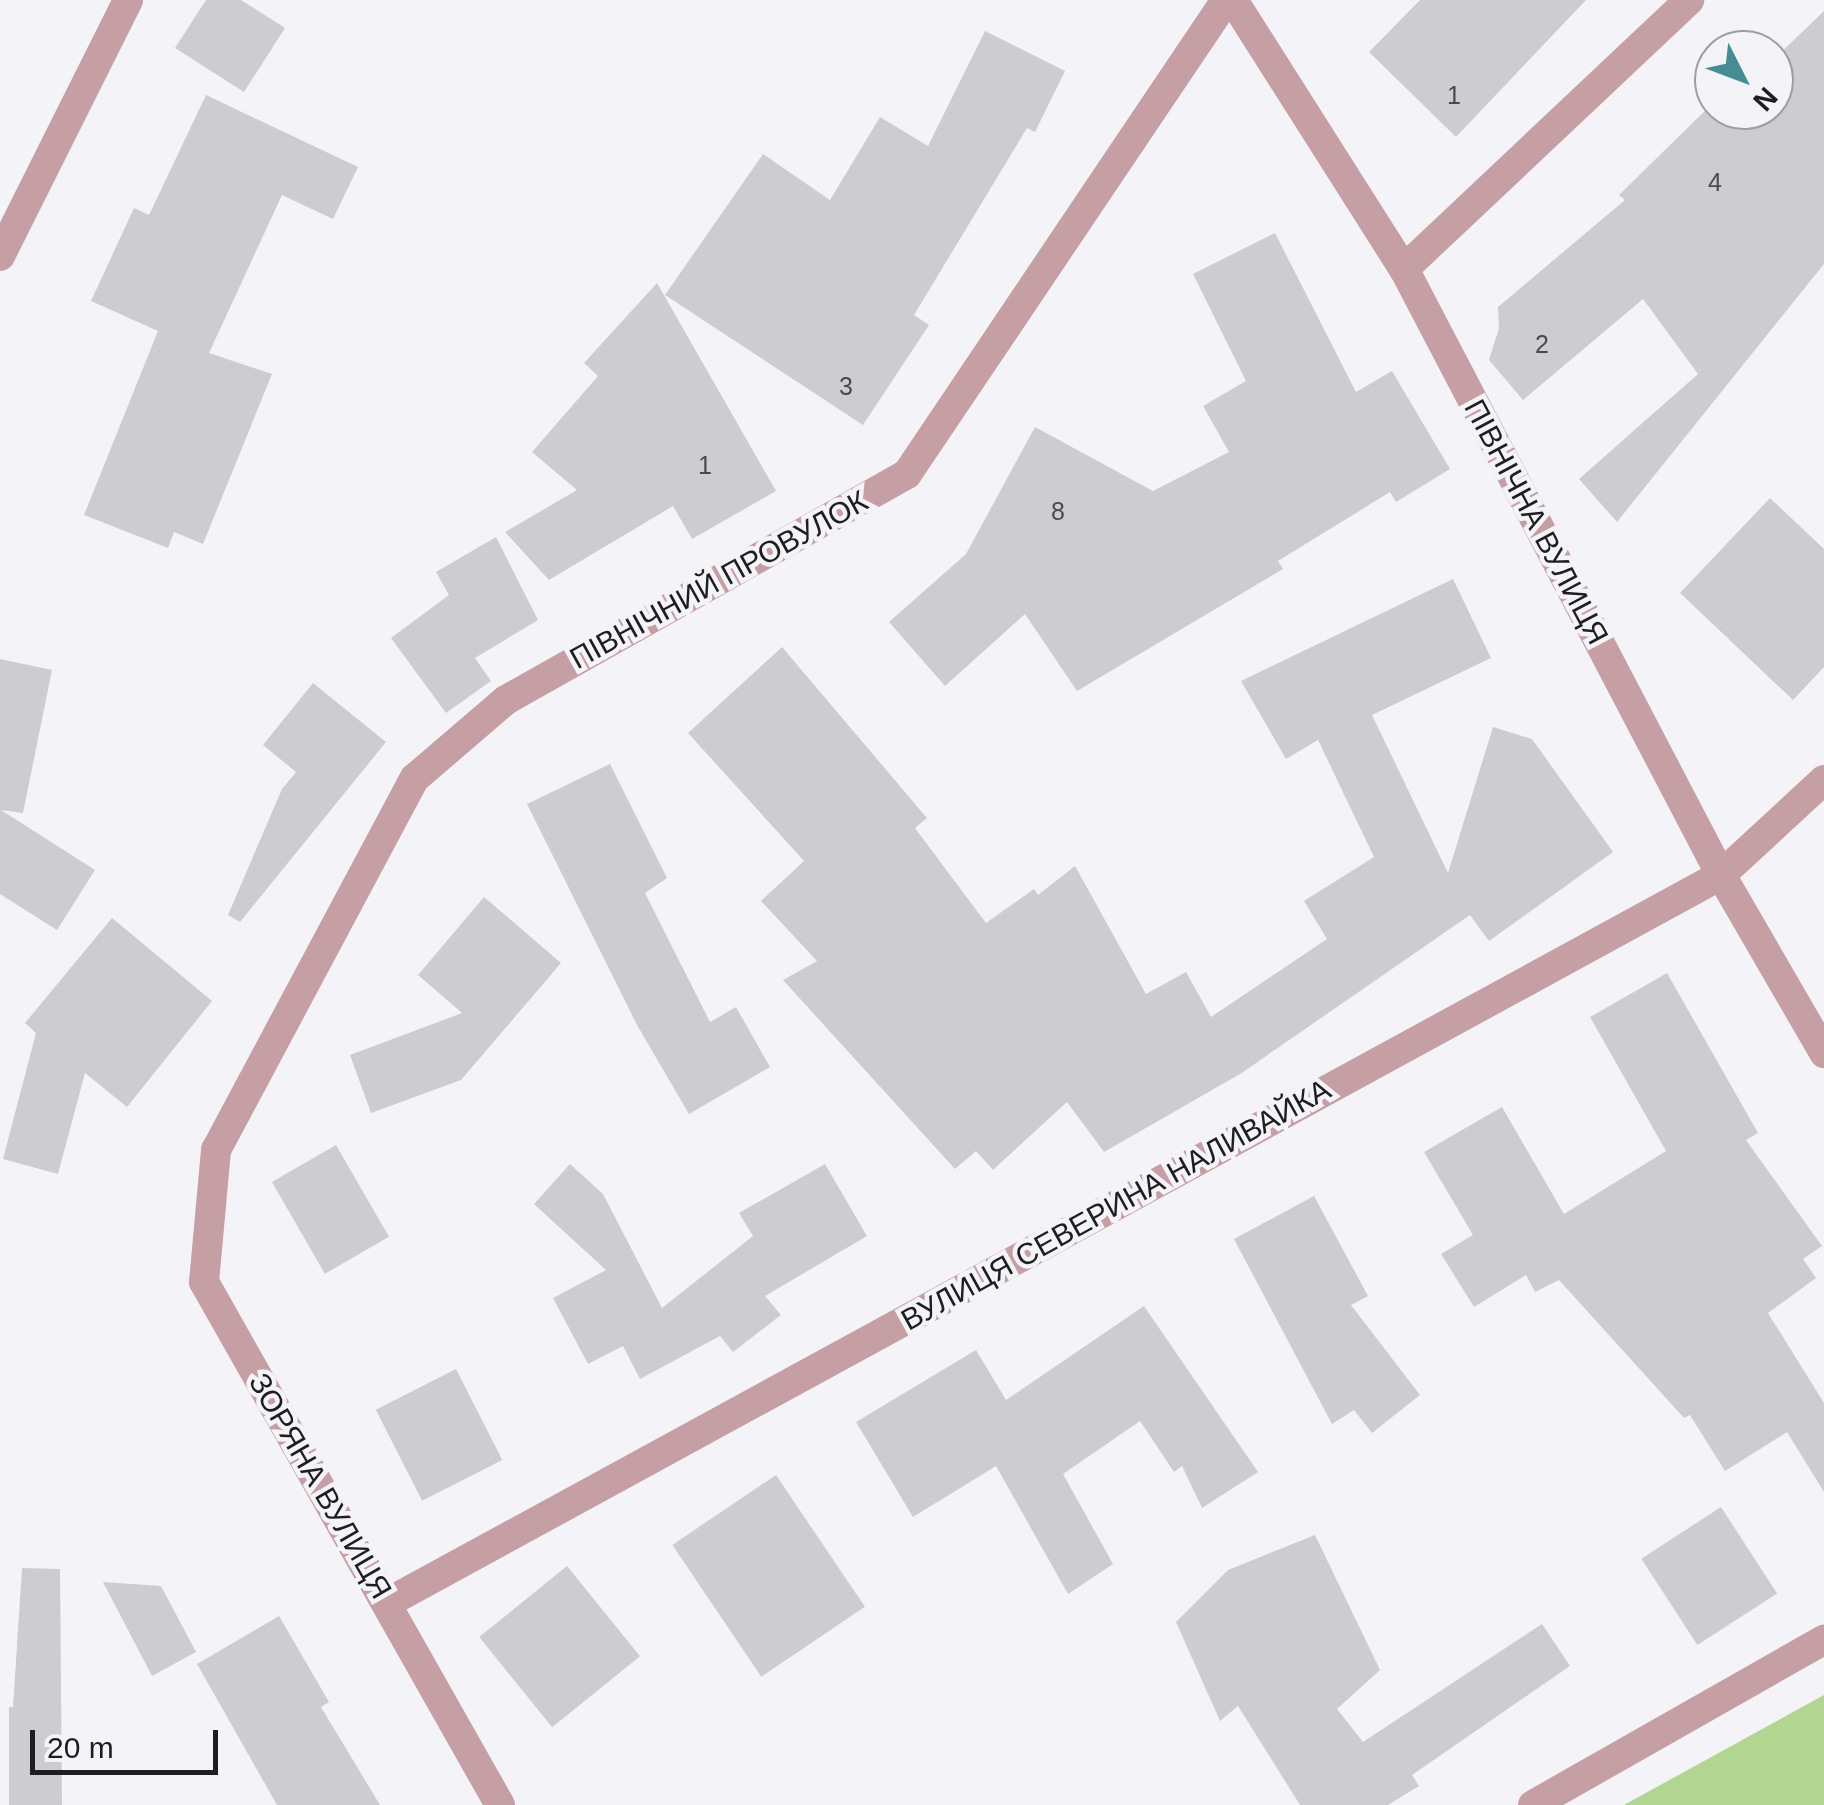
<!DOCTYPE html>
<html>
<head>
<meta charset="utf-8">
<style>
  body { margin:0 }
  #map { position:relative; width:1824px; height:1805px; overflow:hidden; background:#f4f4f8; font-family:Arial,sans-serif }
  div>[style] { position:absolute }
  .green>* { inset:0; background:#b2d591 }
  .building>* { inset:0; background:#cdcdd1; transform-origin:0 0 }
  .minor>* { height:30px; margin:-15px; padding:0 15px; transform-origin:15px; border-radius:15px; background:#c69fa4 }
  span { translate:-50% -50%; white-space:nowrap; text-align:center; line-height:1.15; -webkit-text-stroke:9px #f4f4f8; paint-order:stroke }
  .number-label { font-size:25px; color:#4a4a4c }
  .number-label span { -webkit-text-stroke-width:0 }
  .street-label { font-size:30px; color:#1e1e20 }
  .north { position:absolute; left:1694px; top:30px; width:100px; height:100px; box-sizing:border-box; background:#f4f4f8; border:2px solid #9e9ea2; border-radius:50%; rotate:132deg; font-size:28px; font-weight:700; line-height:40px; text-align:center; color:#1e1e20 }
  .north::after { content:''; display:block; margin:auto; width:35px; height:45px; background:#458c95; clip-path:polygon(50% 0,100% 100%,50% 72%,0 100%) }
  .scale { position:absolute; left:30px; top:1730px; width:188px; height:45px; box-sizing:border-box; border:5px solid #1e1e20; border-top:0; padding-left:12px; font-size:30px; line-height:35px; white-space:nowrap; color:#1e1e20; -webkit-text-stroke:8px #f4f4f8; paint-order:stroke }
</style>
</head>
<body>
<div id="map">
  <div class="green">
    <i style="clip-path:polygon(1824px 1695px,1824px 1805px,1624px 1805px)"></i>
  </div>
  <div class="building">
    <i style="clip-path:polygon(206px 0,241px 0,285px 28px,244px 92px,175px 48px)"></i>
    <i style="clip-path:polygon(1420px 0,1586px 0,1456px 137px,1369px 52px)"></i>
    <i style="clip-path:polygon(1824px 11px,1824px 264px,1617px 522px,1579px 479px,1698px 374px,1643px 299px,1523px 400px,1489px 360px,1499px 328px,1498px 307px,1625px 200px,1619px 195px,1714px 102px,1714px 117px,1722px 110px,1774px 110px,1774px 59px)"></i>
    <i style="clip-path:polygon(985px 31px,1065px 71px,1035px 132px,1027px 128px,914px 315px,929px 325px,863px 425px,665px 295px,763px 154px,830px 200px,880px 117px,928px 146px)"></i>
    <i style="clip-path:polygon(206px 95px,358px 167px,333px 219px,282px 195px,209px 353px,272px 374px,203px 544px,174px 532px,168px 548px,84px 515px,158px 331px,91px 301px,134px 208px,149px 215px)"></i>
    <i style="clip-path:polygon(1275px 233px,1356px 392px,1392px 371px,1450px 469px,1396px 502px,1390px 492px,1278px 561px,1283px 569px,1077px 691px,1025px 614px,945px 686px,889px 622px,966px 554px,1035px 427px,1153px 491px,1229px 452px,1203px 406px,1246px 381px,1193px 274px)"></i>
    <i style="clip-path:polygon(657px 283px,776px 491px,692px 539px,673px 506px,549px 580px,505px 532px,577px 490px,532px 452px,598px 376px,584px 363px)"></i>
    <i style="clip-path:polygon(1770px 498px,1824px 549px,1824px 667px,1793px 700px,1680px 593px)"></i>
    <i style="clip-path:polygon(496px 537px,538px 620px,475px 658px,491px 681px,446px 713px,391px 638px,449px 595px,436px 572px)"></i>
    <i style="clip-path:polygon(1453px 579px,1491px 658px,1372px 715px,1448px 873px,1493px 727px,1532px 739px,1613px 852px,1489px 941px,1470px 915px,1240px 1074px,1104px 1152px,1067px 1102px,993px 1170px,976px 1151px,955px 1169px,783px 980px,817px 961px,761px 901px,804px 861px,688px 733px,782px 647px,927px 818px,915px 828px,986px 923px,1034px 889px,1038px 895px,1075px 866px,1146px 994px,1186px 972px,1211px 1017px,1327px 939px,1304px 901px,1374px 857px,1318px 740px,1286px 759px,1241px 681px)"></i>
    <i style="clip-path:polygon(0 659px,52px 670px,23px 813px,1px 810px,95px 870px,57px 930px,0 894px)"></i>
    <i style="clip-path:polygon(313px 683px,386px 742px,240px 922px,228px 915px,282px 789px,296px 772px,263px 745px)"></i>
    <i style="clip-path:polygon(610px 764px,667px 878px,645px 893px,710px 1022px,736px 1007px,770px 1067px,689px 1114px,637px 1025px,527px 804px)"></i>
    <i style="clip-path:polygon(484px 897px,561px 963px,461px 1080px,371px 1113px,350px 1055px,462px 1013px,418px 975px)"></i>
    <i style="clip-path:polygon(112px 918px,212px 1001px,127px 1107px,85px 1073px,58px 1174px,3px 1159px,36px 1033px,25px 1023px)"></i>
    <i style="clip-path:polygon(1667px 973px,1758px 1133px,1746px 1140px,1822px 1246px,1803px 1259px,1816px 1278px,1768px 1313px,1824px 1403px,1824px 1492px,1787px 1432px,1725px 1471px,1690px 1415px,1684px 1418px,1559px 1280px,1535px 1292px,1526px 1275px,1474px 1307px,1441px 1254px,1473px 1235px,1424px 1152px,1502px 1107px,1564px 1214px,1666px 1151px,1590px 1017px)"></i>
    <i style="left:336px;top:1145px;width:106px;height:74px;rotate:60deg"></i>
    <i style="clip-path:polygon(570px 1164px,603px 1194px,662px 1308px,753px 1236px,739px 1213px,825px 1164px,867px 1236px,765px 1296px,781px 1315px,733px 1352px,720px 1336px,640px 1379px,623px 1346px,588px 1364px,553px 1298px,606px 1270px,534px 1204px)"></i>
    <i style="clip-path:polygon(1314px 1196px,1368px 1296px,1351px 1305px,1420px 1395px,1372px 1433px,1354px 1410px,1332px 1424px,1234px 1239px)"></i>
    <i style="clip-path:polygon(1144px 1306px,1258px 1472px,1202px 1508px,1182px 1466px,1174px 1472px,1140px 1421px,1063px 1474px,1113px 1564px,1068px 1594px,996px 1466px,913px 1517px,856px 1422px,976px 1350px,1006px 1400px)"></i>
    <i style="left:456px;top:1369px;width:102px;height:90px;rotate:63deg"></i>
    <i style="left:776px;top:1475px;width:159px;height:125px;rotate:56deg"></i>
    <i style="left:1721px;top:1507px;width:103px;height:95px;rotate:57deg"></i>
    <i style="clip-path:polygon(1315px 1535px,1380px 1670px,1337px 1709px,1363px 1742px,1542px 1624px,1570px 1666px,1412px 1775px,1419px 1786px,1388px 1805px,1300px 1805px,1238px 1706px,1220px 1721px,1176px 1622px,1228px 1570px)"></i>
    <i style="left:567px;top:1566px;width:116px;height:113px;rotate:51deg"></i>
    <i style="clip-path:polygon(22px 1568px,60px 1569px,62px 1805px,9px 1805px,9px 1707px,13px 1707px)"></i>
    <i style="clip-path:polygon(103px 1582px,161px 1586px,196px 1652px,152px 1676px)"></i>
    <i style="clip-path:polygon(279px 1616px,329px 1702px,321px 1707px,380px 1805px,277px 1805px,197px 1664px)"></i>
  </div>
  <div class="minor">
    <i style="left:1233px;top:0;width:319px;rotate:57.6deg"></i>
    <i style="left:1404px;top:269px;width:684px;rotate:62.39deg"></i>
    <i style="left:1721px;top:875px;width:206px;rotate:59.9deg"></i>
    <i style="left:0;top:256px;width:286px;rotate:-63.4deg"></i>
    <i style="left:1404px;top:269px;width:392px;rotate:-43.3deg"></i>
    <i style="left:387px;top:1603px;width:1520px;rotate:-28.62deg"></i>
    <i style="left:1721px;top:875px;width:140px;rotate:-42.7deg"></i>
    <i style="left:500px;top:1805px;width:601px;rotate:-119.51deg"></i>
    <i style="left:204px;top:1282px;width:133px;rotate:-84.8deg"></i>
    <i style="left:216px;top:1150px;width:422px;rotate:-61.9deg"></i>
    <i style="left:415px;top:778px;width:120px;rotate:-40.6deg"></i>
    <i style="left:506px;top:700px;width:460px;rotate:-29.4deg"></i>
    <i style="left:907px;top:474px;width:571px;rotate:-56.06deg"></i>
    <i style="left:1533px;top:1805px;width:335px;rotate:-29.6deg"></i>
  </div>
  <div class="number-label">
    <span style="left:1454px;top:95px">1</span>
    <span style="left:1715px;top:182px">4</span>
    <span style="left:1542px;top:344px">2</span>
    <span style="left:846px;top:386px">3</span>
    <span style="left:705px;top:465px">1</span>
    <span style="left:1058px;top:511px">8</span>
  </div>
  <div class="street-label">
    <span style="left:1536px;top:522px;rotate:62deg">ПІВНІЧНА ВУЛИЦЯ</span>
    <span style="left:719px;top:580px;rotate:-29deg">ПІВНІЧНИЙ ПРОВУЛОК</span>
    <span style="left:1116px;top:1205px;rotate:-29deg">ВУЛИЦЯ СЕВЕРИНА НАЛИВАЙКА</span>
    <span style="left:320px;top:1486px;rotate:60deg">ЗОРЯНА ВУЛИЦЯ</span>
  </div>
  <div class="north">N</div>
  <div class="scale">20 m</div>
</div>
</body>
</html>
